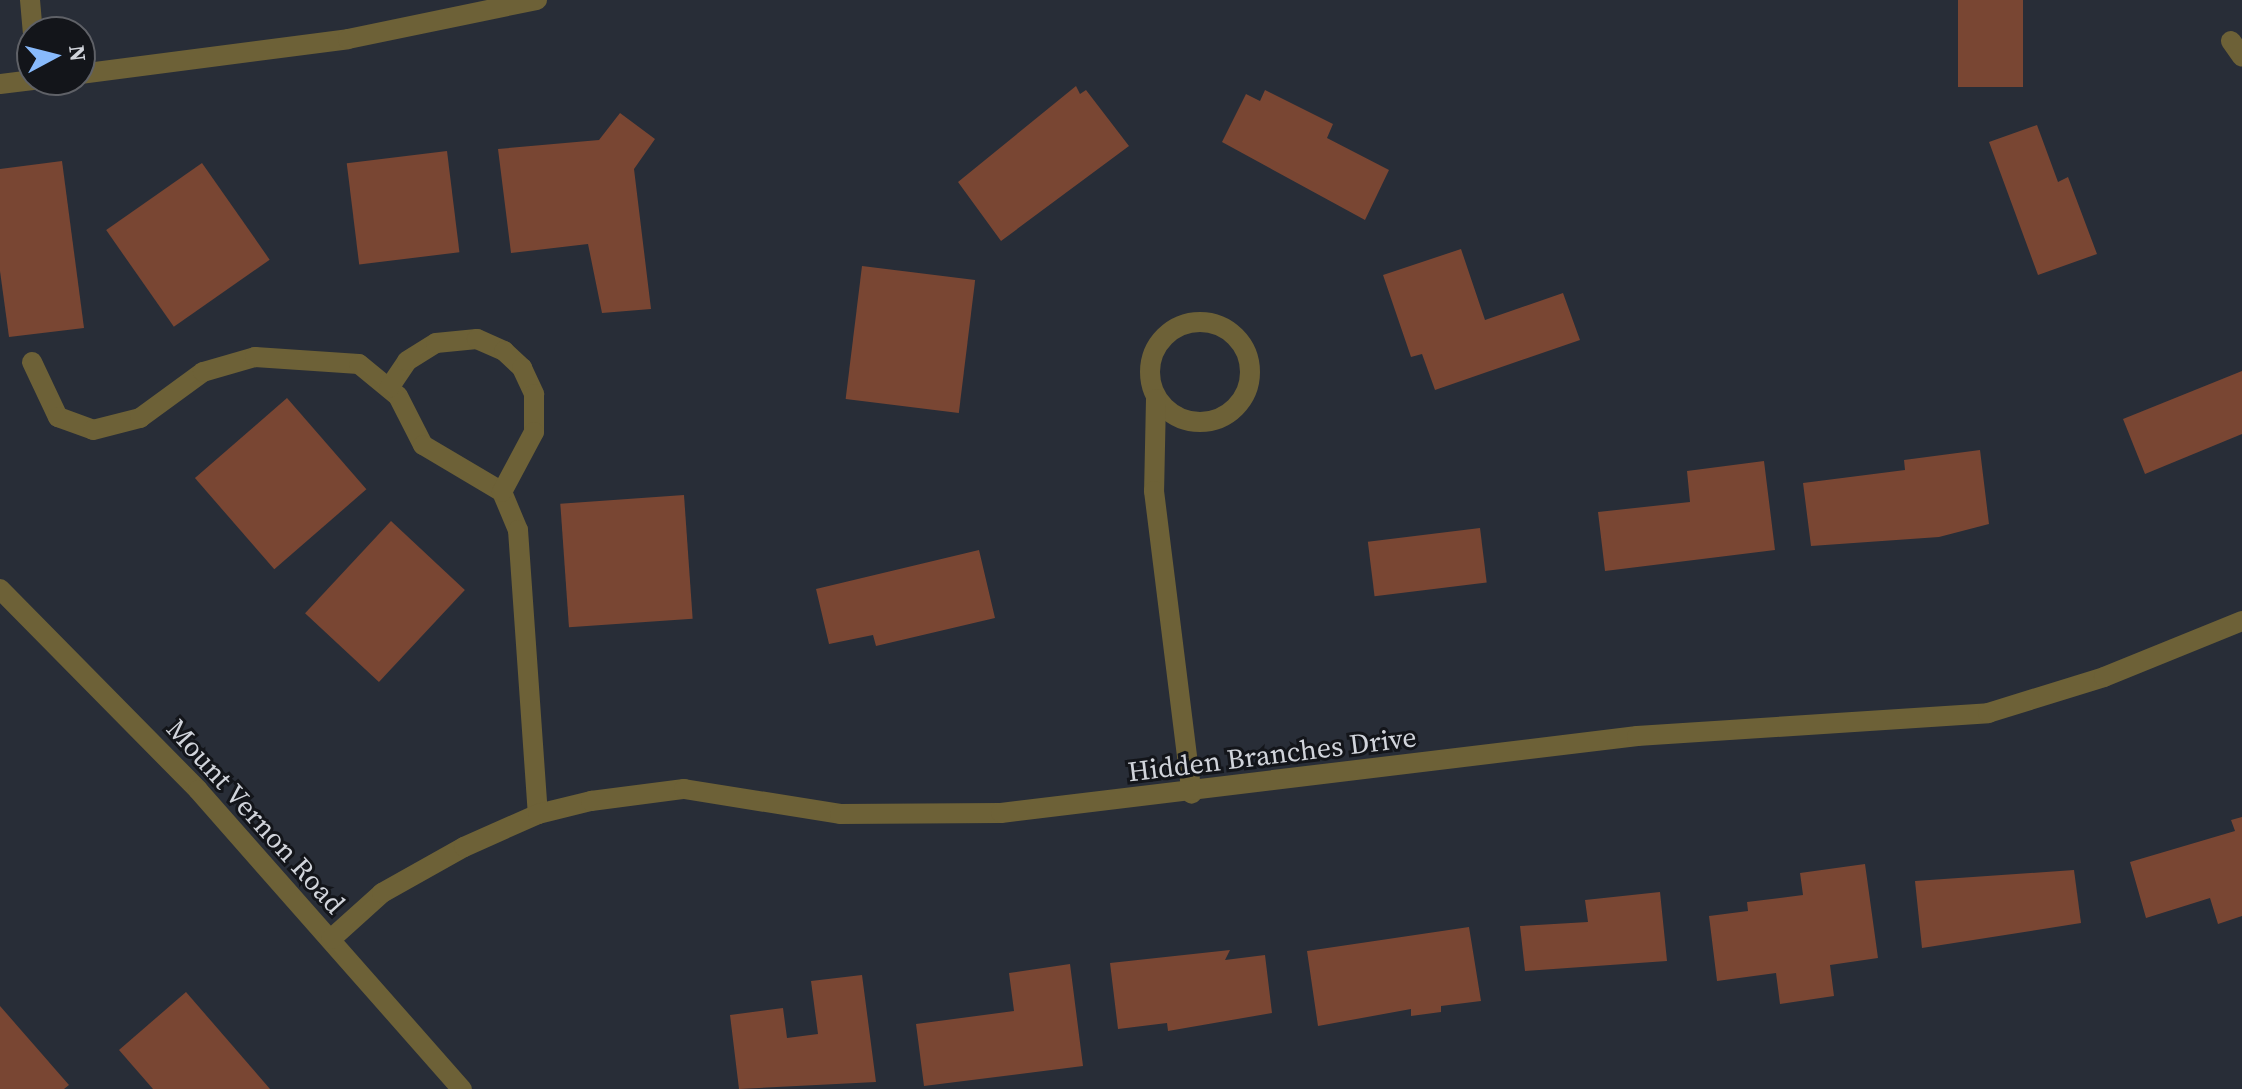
<!DOCTYPE html>
<html>
<head>
<meta charset="utf-8">
<style>
  body { margin:0 }
  #map { position:relative; width:2242px; height:1089px; overflow:hidden; background:#282d37; font-family:"Source Serif 4",serif }
  div>[style] { position:absolute }
  .building>* { inset:0; background:#794633; transform-origin:0 0 }
  .minor>* { height:20px; margin:-10px; padding:0 10px; transform-origin:10px; border-radius:10px; background:#6d6137 }
  .minor>.ring { margin:-10px; padding:0; box-sizing:content-box; background:none; border:20px solid #6d6137; border-radius:50% }
  span { translate:-50% -50%; white-space:nowrap; text-align:center; line-height:1.15; -webkit-text-stroke:6px #13151a; paint-order:stroke }
  .street-label { font-size:28px; color:#d1d4db }
  .north { position:absolute; left:16px; top:16px; width:80px; height:80px; box-sizing:border-box; background:#13151a; border:2px solid #5f6167; border-radius:50%; rotate:83deg; font-size:22px; font-weight:700; line-height:32px; text-align:center; color:#d1d4db }
  .north::after { content:''; display:block; margin:auto; width:28px; height:36px; background:#88bafc; clip-path:polygon(50% 0,100% 100%,50% 72%,0 100%) }
</style>
</head>
<body>
<div id="map">
  <div class="building">
    <i style="left:1958px;top:0;width:65px;height:87px"></i>
    <i style="clip-path:polygon(1076px 86px,1080px 94px,1086px 90px,1129px 146px,1001px 241px,958px 182px)"></i>
    <i style="clip-path:polygon(1265px 90px,1333px 124px,1327px 138px,1389px 170px,1365px 220px,1222px 142px,1246px 94px,1260px 101px)"></i>
    <i style="clip-path:polygon(620px 113px,655px 139px,634px 169px,651px 309px,602px 313px,588px 244px,511px 253px,498px 149px,599px 140px)"></i>
    <i style="clip-path:polygon(2037px 125px,2058px 182px,2068px 177px,2097px 254px,2038px 275px,1989px 142px)"></i>
    <i style="left:447px;top:151px;width:102px;height:101px;rotate:83deg"></i>
    <i style="clip-path:polygon(62px 161px,84px 328px,9px 337px,0 271px,0 169px)"></i>
    <i style="left:202px;top:163px;width:118px;height:117px;rotate:55deg"></i>
    <i style="clip-path:polygon(1461px 249px,1485px 320px,1563px 293px,1580px 340px,1435px 390px,1422px 354px,1411px 357px,1383px 275px)"></i>
    <i style="left:862px;top:266px;width:114px;height:134px;rotate:7deg"></i>
    <i style="clip-path:polygon(2242px 371px,2242px 434px,2145px 474px,2123px 419px)"></i>
    <i style="left:287px;top:398px;width:121px;height:122px;rotate:49deg"></i>
    <i style="clip-path:polygon(1980px 450px,1989px 524px,1939px 537px,1811px 546px,1803px 483px,1905px 470px,1904px 460px)"></i>
    <i style="clip-path:polygon(1764px 461px,1775px 550px,1605px 571px,1598px 512px,1690px 502px,1687px 471px)"></i>
    <i style="left:684px;top:495px;width:124px;height:124px;rotate:86deg"></i>
    <i style="left:391px;top:521px;width:101px;height:126px;rotate:43deg"></i>
    <i style="left:1480px;top:528px;width:55px;height:113px;rotate:83deg"></i>
    <i style="clip-path:polygon(979px 550px,995px 618px,876px 646px,873px 635px,829px 644px,816px 589px)"></i>
    <i style="clip-path:polygon(2242px 817px,2242px 916px,2218px 924px,2210px 898px,2146px 918px,2130px 862px,2235px 831px,2231px 820px)"></i>
    <i style="clip-path:polygon(1865px 864px,1878px 958px,1830px 965px,1834px 996px,1780px 1004px,1776px 973px,1717px 981px,1709px 916px,1748px 911px,1747px 902px,1803px 895px,1800px 873px)"></i>
    <i style="clip-path:polygon(2074px 870px,2081px 923px,1922px 948px,1915px 881px)"></i>
    <i style="clip-path:polygon(1660px 892px,1667px 961px,1525px 971px,1520px 926px,1588px 922px,1585px 900px)"></i>
    <i style="clip-path:polygon(1469px 927px,1481px 1001px,1441px 1006px,1441px 1012px,1411px 1016px,1411px 1009px,1318px 1026px,1307px 951px)"></i>
    <i style="clip-path:polygon(1230px 950px,1225px 960px,1265px 955px,1272px 1013px,1168px 1031px,1167px 1023px,1118px 1029px,1110px 963px)"></i>
    <i style="clip-path:polygon(1070px 964px,1083px 1066px,924px 1086px,916px 1024px,1014px 1011px,1009px 973px)"></i>
    <i style="clip-path:polygon(862px 975px,876px 1082px,739px 1089px,730px 1015px,783px 1008px,787px 1038px,818px 1034px,811px 981px)"></i>
    <i style="clip-path:polygon(186px 992px,270px 1089px,153px 1089px,119px 1050px)"></i>
    <i style="clip-path:polygon(0 1006px,69px 1085px,64px 1089px,0 1089px)"></i>
  </div>
  <div class="minor">
    <i style="left:30px;top:0;width:32px;rotate:85deg"></i>
    <i style="left:2231px;top:41px;width:19px;rotate:55deg"></i>
    <i style="left:80px;top:74px;width:270px;rotate:-7.4deg"></i>
    <i style="left:348px;top:39px;width:193px;rotate:-11.7deg"></i>
    <i style="left:0;top:84px;width:35px;rotate:-7deg"></i>
    <i class="ring" style="left:1150px;top:322px;width:80px;height:80px"></i>
    <i style="left:32px;top:362px;width:61px;rotate:64.7deg"></i>
    <i style="left:58px;top:417px;width:37px;rotate:20deg"></i>
    <i style="left:93px;top:430px;width:49px;rotate:-14.3deg"></i>
    <i style="left:140px;top:418px;width:78px;rotate:-36.1deg"></i>
    <i style="left:203px;top:372px;width:54px;rotate:-16.1deg"></i>
    <i style="left:255px;top:357px;width:104px;rotate:3.9deg"></i>
    <i style="left:359px;top:364px;width:50px;rotate:39.4deg"></i>
    <i style="left:398px;top:396px;width:55px;rotate:63deg"></i>
    <i style="left:423px;top:445px;width:92px;rotate:30.7deg"></i>
    <i style="left:502px;top:492px;width:41px;rotate:67.2deg"></i>
    <i style="left:518px;top:530px;width:285px;rotate:86deg"></i>
    <i style="left:389px;top:388px;width:32px;rotate:-56deg"></i>
    <i style="left:407px;top:361px;width:34px;rotate:-32deg"></i>
    <i style="left:436px;top:343px;width:41px;rotate:-5.6deg"></i>
    <i style="left:477px;top:339px;width:30px;rotate:24deg"></i>
    <i style="left:504px;top:351px;width:25px;rotate:43deg"></i>
    <i style="left:522px;top:368px;width:29px;rotate:65deg"></i>
    <i style="left:534px;top:394px;width:38px;rotate:90deg"></i>
    <i style="left:534px;top:432px;width:68px;rotate:118.1deg"></i>
    <i style="left:1156px;top:399px;width:92px;rotate:91.2deg"></i>
    <i style="left:1154px;top:491px;width:305px;rotate:82.9deg"></i>
    <i style="left:0;top:589px;width:282px;rotate:45.4deg"></i>
    <i style="left:198px;top:790px;width:399px;rotate:48.6deg"></i>
    <i style="left:331px;top:939px;width:69px;rotate:-42deg"></i>
    <i style="left:382px;top:893px;width:94px;rotate:-29.3deg"></i>
    <i style="left:464px;top:847px;width:81px;rotate:-24deg"></i>
    <i style="left:538px;top:814px;width:55px;rotate:-13.8deg"></i>
    <i style="left:591px;top:801px;width:94px;rotate:-7.4deg"></i>
    <i style="left:684px;top:789px;width:158px;rotate:9.1deg"></i>
    <i style="left:840px;top:814px;width:161px;rotate:-0.4deg"></i>
    <i style="left:1001px;top:813px;width:641px;rotate:-6.9deg"></i>
    <i style="left:1637px;top:736px;width:352px;rotate:-3.7deg"></i>
    <i style="left:1988px;top:713px;width:121px;rotate:-17.2deg"></i>
    <i style="left:2104px;top:677px;width:149px;rotate:-22.1deg"></i>
  </div>
  <div class="street-label">
    <span style="left:1272px;top:754px;rotate:-7deg">Hidden Branches Drive</span>
    <span style="left:256px;top:816px;rotate:48deg">Mount Vernon Road</span>
  </div>
  <div class="north">N</div>
</div>
</body>
</html>
